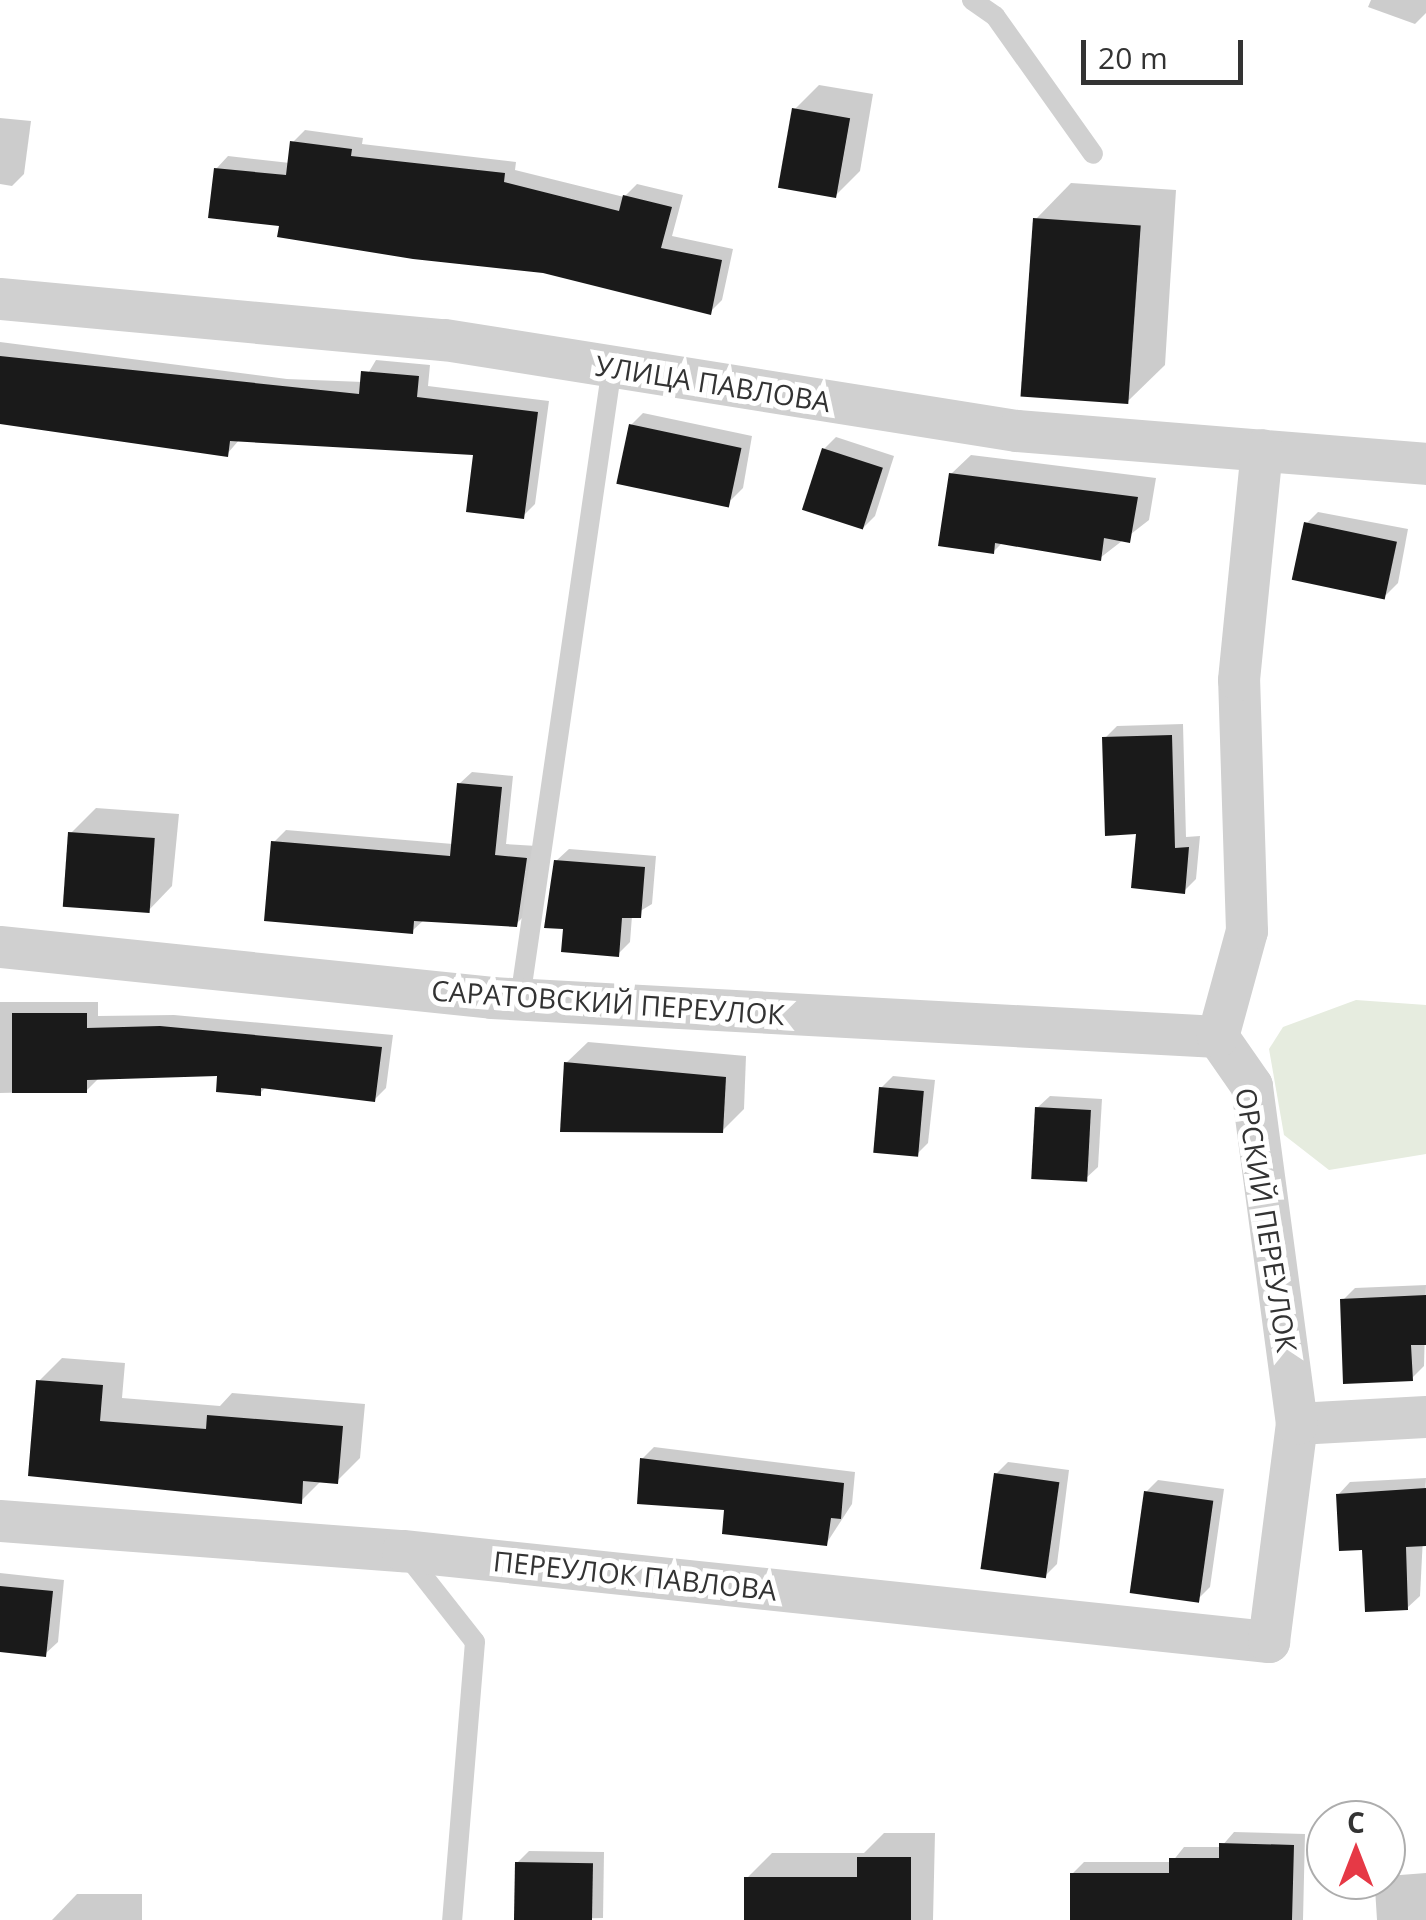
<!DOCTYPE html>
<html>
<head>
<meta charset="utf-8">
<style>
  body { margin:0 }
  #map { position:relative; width:1426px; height:1920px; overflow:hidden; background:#fff; font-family:"Open Sans",sans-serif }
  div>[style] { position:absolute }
  .green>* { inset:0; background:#e6ecdf }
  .shadow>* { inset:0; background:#0003 }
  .building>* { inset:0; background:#1a1a1a; transform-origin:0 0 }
  .service>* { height:20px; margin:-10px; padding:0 10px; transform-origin:10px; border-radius:10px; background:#d0d0d0 }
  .minor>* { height:42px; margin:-21px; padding:0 21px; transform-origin:21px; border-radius:21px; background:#d0d0d0 }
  span { translate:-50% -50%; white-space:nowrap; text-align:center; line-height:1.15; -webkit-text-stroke:10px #fff; paint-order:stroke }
  .street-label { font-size:28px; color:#333 }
  .north { position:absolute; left:1306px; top:1800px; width:100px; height:100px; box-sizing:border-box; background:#fff; border:2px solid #adadad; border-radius:50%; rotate:0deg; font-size:28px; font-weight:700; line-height:40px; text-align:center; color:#333 }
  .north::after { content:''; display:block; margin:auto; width:35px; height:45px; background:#e63946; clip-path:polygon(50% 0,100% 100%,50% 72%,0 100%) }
  .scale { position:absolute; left:1081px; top:40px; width:162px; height:45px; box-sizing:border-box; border:5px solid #333; border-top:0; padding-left:12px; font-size:30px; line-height:35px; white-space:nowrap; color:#333; -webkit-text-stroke:8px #fff; paint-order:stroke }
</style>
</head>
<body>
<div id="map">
  <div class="green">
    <i style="clip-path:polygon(1356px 1000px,1426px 1005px,1426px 1154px,1329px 1170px,1284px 1135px,1269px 1049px,1283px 1027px)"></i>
  </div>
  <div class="shadow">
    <i style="clip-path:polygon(1371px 0,1426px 0,1426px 13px,1415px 24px,1368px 7px)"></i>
    <i style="clip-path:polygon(819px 85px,873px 94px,860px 171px,835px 196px,794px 110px)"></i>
    <i style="clip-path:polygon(0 118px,31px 121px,24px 174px,12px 186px,0 184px)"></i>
    <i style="clip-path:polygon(305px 130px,363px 138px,362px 144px,516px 162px,515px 170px,624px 197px,637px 184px,683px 195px,672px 236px,733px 249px,722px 300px,710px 312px,543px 270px,281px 223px,216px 169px,228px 156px,290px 163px,293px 142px)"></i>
    <i style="clip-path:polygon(1071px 183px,1176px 190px,1165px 365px,1128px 401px,1035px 220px)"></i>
    <i style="clip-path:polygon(0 342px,287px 379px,363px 382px,376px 360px,430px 365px,428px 386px,549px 401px,535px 504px,523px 516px,476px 453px,240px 439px,227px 454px,0 423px)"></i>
    <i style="clip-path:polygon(643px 413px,752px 436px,743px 488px,731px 500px,631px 425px)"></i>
    <i style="clip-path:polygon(836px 437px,894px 456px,875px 516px,863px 528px,824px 449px)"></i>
    <i style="clip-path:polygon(971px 455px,1156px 478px,1149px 520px,1100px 558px,1003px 542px,993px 552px,951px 474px)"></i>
    <i style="clip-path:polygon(1318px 512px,1408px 529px,1398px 583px,1386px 595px,1306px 524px)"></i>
    <i style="clip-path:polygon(1183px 724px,1186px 837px,1200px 836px,1196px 879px,1184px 891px,1139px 832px,1105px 738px,1117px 726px)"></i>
    <i style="clip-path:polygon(472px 772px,513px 776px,506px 844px,537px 846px,528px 912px,516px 924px,425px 919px,412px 931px,274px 842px,286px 830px,453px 844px,459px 784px)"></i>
    <i style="clip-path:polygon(96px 808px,179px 814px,172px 886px,148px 911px,71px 833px)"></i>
    <i style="clip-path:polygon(569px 849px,656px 856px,652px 904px,632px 916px,630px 942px,618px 954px,565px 927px,556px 861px)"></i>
    <i style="clip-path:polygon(0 1002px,98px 1002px,98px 1016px,174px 1015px,393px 1035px,386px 1088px,374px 1100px,267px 1086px,260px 1093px,220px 1074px,98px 1079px,86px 1091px,0 1093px)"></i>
    <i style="clip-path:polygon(588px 1042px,746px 1056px,744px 1109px,722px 1131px,566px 1063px)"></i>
    <i style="clip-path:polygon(893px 1076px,935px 1080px,928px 1143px,916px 1155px,881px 1088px)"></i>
    <i style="clip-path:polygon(1050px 1096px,1102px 1099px,1098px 1167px,1085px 1179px,1037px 1108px)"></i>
    <i style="clip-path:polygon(1426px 1285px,1424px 1366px,1412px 1378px,1343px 1300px,1355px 1288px)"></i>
    <i style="clip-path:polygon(62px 1358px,125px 1363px,122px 1398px,220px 1406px,232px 1393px,365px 1404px,360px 1458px,337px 1481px,322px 1480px,301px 1501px,31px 1474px,39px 1381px)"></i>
    <i style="clip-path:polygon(654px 1447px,855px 1472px,852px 1504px,826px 1544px,727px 1508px,642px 1459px)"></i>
    <i style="clip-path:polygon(1008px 1462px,1069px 1470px,1057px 1564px,1045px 1576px,996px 1474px)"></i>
    <i style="clip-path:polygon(1426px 1478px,1420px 1596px,1407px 1608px,1338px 1495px,1350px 1482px)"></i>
    <i style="clip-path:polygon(1158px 1480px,1224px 1489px,1210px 1587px,1198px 1599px,1146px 1492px)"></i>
    <i style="clip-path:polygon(0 1573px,64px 1580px,58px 1642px,45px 1654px,0 1650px)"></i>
    <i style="clip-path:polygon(1234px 1832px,1305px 1834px,1303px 1920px,1072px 1920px,1072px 1874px,1084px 1862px,1172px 1862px,1184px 1847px,1221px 1847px)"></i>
    <i style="clip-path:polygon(884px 1833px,935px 1833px,933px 1920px,747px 1920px,747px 1878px,772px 1853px,864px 1853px)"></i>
    <i style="clip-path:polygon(529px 1851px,604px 1852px,603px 1918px,517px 1920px,517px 1863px)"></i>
    <i style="clip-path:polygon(1426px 1873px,1426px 1920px,1377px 1920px,1375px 1888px,1387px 1876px)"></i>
    <i style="clip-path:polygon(77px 1894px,142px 1894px,142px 1920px,52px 1920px)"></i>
  </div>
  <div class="building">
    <i style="left:792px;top:108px;width:59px;height:81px;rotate:10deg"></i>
    <i style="clip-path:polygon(290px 141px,352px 149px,351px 156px,505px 173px,504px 182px,619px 211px,623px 195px,672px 207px,661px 248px,722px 260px,711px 315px,543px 273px,413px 259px,277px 237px,279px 226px,208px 218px,214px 168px,286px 175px)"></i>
    <i style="left:1033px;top:218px;width:108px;height:179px;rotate:4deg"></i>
    <i style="clip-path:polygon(0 356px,359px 394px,361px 371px,419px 376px,417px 397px,538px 412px,524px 519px,466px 512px,473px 455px,230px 441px,228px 457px,0 424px)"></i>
    <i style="left:629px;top:424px;width:115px;height:61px;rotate:12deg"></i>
    <i style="left:822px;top:448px;width:64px;height:65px;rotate:18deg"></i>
    <i style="clip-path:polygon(949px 473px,1138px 497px,1130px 543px,1104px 538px,1101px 561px,995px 543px,994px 554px,938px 546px)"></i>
    <i style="left:1304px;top:522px;width:95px;height:59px;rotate:12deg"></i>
    <i style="clip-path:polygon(1172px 735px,1175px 848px,1189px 847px,1185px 894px,1131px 888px,1136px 834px,1105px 836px,1102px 737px)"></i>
    <i style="clip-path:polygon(457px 783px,502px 787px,495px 855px,527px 858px,517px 927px,414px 921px,413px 934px,264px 921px,271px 841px,450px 856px)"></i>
    <i style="left:68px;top:832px;width:87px;height:75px;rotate:4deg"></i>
    <i style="clip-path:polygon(554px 860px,645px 867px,641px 918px,622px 918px,619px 957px,561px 952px,563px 929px,544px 928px)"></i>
    <i style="clip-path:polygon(12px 1013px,87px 1013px,87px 1028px,160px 1026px,382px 1047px,375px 1102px,261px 1088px,261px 1096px,216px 1092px,217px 1076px,87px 1080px,87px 1093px,12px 1093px)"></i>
    <i style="clip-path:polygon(564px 1062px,726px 1077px,723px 1133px,560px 1132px)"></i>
    <i style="left:879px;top:1087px;width:45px;height:66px;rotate:5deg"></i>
    <i style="left:1035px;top:1107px;width:56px;height:72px;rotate:3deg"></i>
    <i style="clip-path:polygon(1426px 1295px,1426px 1345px,1411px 1345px,1413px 1381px,1343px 1384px,1340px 1299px)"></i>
    <i style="clip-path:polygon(36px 1380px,103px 1385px,100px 1421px,206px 1429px,207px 1415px,343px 1426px,338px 1484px,303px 1481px,302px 1504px,28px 1476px)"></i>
    <i style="clip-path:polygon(640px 1458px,844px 1483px,841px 1519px,831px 1518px,827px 1546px,722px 1534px,724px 1510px,637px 1504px)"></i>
    <i style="left:994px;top:1473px;width:66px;height:97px;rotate:8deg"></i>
    <i style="clip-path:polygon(1426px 1488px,1426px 1546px,1406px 1547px,1408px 1610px,1365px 1612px,1362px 1550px,1339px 1551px,1336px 1494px)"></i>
    <i style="left:1144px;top:1491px;width:70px;height:103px;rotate:8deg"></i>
    <i style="clip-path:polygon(0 1586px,53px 1591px,46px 1657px,0 1652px)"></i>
    <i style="clip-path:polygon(1219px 1843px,1294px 1845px,1292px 1920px,1070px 1920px,1070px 1873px,1169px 1873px,1169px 1858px,1219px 1858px)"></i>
    <i style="clip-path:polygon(857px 1857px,911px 1857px,911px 1920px,744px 1920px,744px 1877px,857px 1877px)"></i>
    <i style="left:515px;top:1862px;width:78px;height:58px;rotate:1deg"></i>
  </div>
  <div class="service">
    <i style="left:972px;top:0;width:28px;rotate:35deg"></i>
    <i style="left:995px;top:16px;width:169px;rotate:54.6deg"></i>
    <i style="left:520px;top:999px;width:639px;rotate:-81.72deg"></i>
    <i style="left:405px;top:1553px;width:113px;rotate:51.8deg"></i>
    <i style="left:475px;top:1642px;width:279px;rotate:94.7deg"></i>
  </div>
  <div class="minor">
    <i style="left:0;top:299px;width:447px;rotate:5.3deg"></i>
    <i style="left:445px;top:340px;width:579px;rotate:9.04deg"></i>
    <i style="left:1017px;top:431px;width:410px;rotate:4.6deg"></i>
    <i style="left:0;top:947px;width:495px;rotate:5.9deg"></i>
    <i style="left:492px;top:998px;width:727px;rotate:3.07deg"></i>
    <i style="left:1297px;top:1424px;width:129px;rotate:-3.1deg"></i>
    <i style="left:0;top:1521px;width:404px;rotate:4.3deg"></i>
    <i style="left:403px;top:1551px;width:871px;rotate:6deg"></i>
    <i style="left:1269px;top:1642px;width:220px;rotate:-82.7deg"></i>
    <i style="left:1297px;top:1424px;width:341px;rotate:-97.6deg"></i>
    <i style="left:1252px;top:1086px;width:60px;rotate:-124.8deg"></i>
    <i style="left:1218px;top:1037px;width:110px;rotate:-74.7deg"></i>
    <i style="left:1247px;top:931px;width:251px;rotate:-91.8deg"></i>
    <i style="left:1239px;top:680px;width:231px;rotate:-84.3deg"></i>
  </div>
  <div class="street-label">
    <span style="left:713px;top:383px;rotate:9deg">УЛИЦА ПАВЛОВА</span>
    <span style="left:608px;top:1002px;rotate:4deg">САРАТОВСКИЙ ПЕРЕУЛОК</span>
    <span style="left:1267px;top:1220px;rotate:81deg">ОРСКИЙ ПЕРЕУЛОК</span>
    <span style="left:635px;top:1575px;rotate:6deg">ПЕРЕУЛОК ПАВЛОВА</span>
  </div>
  <div class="north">С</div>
  <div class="scale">20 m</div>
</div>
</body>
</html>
